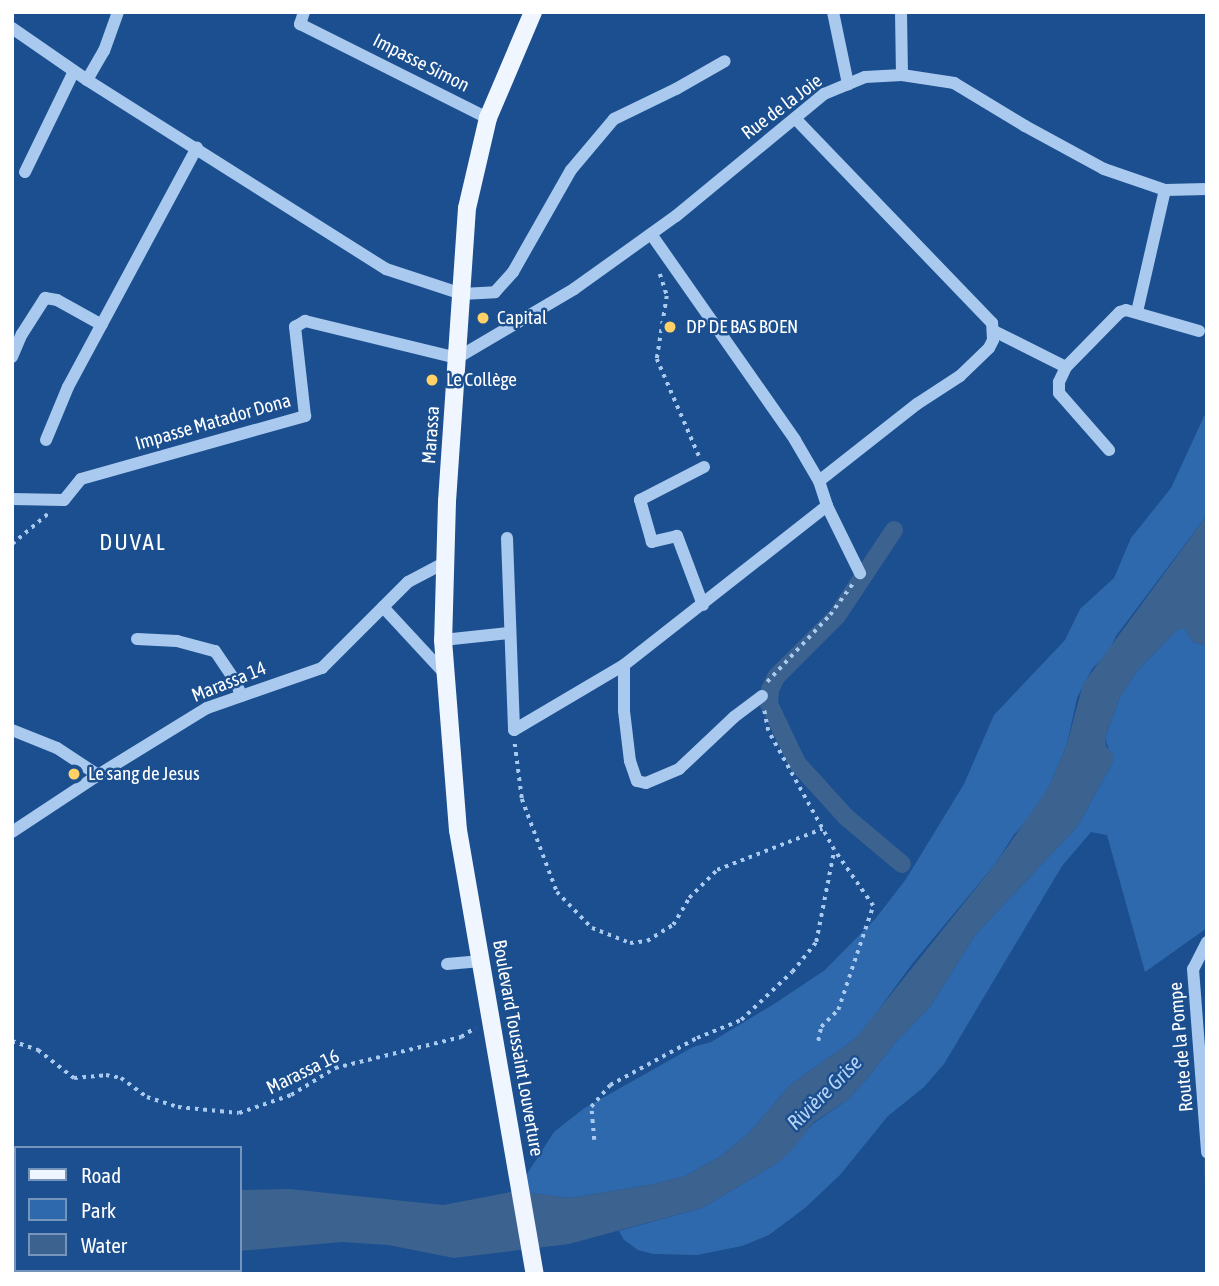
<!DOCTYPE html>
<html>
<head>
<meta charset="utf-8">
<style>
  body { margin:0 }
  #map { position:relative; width:1219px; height:1286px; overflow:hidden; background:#1b4f8f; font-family:"Asap Condensed",sans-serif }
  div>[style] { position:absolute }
  .green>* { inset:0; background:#2e69ad }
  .water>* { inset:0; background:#3c6290 }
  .stream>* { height:5px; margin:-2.5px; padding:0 2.5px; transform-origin:2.5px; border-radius:2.5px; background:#3c6290 }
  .canal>* { height:18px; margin:-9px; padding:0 9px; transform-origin:9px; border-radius:9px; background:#3c6290 }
  .path>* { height:3.5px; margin-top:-1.75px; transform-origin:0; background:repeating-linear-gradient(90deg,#a9c9ee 0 3.5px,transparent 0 8.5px) }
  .minor>* { height:12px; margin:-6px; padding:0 6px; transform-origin:6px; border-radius:6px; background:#a9c9ee }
  .major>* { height:18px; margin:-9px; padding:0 9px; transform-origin:9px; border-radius:9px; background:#f0f6ff }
  .dots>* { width:19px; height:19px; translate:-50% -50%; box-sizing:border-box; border:4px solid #1b4f8f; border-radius:50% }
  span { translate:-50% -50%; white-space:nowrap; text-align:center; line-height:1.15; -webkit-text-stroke:5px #1b4f8f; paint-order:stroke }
  .street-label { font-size:19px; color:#fff }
  .poi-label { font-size:19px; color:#fff }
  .left { translate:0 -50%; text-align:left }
  .water-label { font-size:21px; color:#b5d3f5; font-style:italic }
  .quarter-label { font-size:23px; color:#fff; letter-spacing:2px }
  .frame { position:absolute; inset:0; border:14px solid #fff; pointer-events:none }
  .legend { position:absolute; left:14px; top:1146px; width:228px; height:126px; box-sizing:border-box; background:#1b4f8f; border:2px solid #7695bc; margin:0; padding:9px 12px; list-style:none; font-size:21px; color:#fff }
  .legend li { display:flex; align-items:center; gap:14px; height:35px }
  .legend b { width:35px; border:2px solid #7695bc }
</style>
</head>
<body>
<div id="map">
  <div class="green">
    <i style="clip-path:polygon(1207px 410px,1207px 515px,1116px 636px,1109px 652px,1092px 669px,1077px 698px,1067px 744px,1049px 787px,1033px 813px,1013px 836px,996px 863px,912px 964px,866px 1027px,856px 1038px,790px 1085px,750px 1132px,721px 1156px,685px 1176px,654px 1184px,570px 1198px,516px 1191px,554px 1132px,583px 1109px,693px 1047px,711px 1042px,774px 1004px,825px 970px,876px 918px,906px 879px,964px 784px,994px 715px,1065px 640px,1080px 609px,1114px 578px,1131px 538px,1171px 488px)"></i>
    <i style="clip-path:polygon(1178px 629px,1185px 629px,1193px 642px,1207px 646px,1207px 928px,1145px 972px,1107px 835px,1091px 832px,1062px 866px,944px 1064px,924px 1087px,888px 1116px,840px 1175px,805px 1208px,769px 1235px,742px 1246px,697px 1255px,653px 1254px,638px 1250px,624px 1240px,619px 1231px,702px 1208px,776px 1164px,814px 1123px,846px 1101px,866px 1080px,894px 1044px,930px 1007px,975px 935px,1077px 827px,1113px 762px,1105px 738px,1120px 697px,1137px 671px)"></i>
  </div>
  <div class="water">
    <i style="clip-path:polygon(1207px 515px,1207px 646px,1193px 642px,1185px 629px,1178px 629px,1137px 671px,1120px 697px,1105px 738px,1106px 746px,1114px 755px,1113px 762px,1077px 827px,975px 935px,930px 1007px,894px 1044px,866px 1080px,846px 1101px,814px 1122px,791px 1151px,776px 1164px,702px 1208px,569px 1244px,454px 1258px,388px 1245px,342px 1242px,240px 1251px,240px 1190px,289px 1189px,443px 1205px,516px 1191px,570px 1198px,654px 1184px,685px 1176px,721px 1156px,750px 1132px,790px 1085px,856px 1038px,996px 863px,1049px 787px,1067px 744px,1083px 684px)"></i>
    <i style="clip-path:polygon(12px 1200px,16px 1200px,16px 1270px,108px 1270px,102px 1274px,12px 1274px)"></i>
  </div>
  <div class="stream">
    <i style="left:1206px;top:1152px;width:42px;rotate:88.6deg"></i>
  </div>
  <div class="canal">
    <i style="left:894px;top:530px;width:103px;rotate:123.5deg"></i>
    <i style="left:837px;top:616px;width:86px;rotate:135deg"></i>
    <i style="left:776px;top:677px;width:14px;rotate:115deg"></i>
    <i style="left:770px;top:690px;width:14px;rotate:94deg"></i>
    <i style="left:769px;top:704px;width:65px;rotate:64.6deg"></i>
    <i style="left:797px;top:763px;width:73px;rotate:47.8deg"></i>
    <i style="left:846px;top:817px;width:73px;rotate:40deg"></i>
  </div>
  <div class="path">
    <i style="left:660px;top:274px;width:23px;rotate:72deg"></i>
    <i style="left:667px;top:296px;width:64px;rotate:99deg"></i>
    <i style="left:657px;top:359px;width:106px;rotate:66.6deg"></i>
    <i style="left:12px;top:544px;width:50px;rotate:-40.1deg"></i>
    <i style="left:767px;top:682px;width:92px;rotate:-46.8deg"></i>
    <i style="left:830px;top:615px;width:39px;rotate:-54deg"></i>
    <i style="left:515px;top:744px;width:55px;rotate:82.7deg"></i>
    <i style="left:522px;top:799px;width:99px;rotate:69.4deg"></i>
    <i style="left:557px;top:892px;width:50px;rotate:45.8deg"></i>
    <i style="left:592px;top:928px;width:41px;rotate:21.5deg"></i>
    <i style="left:630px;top:943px;width:17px;rotate:-7deg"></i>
    <i style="left:647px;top:941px;width:31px;rotate:-32deg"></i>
    <i style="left:673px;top:925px;width:31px;rotate:-59deg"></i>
    <i style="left:689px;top:898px;width:40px;rotate:-45deg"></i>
    <i style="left:717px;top:870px;width:113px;rotate:-21.3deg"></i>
    <i style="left:12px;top:1041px;width:28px;rotate:19deg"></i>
    <i style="left:38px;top:1050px;width:46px;rotate:37.9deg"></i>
    <i style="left:74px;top:1078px;width:32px;rotate:-5deg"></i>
    <i style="left:106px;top:1075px;width:15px;rotate:11deg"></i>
    <i style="left:121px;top:1078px;width:32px;rotate:36deg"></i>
    <i style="left:147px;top:1097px;width:33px;rotate:18deg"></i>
    <i style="left:178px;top:1107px;width:61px;rotate:5.6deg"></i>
    <i style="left:239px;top:1113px;width:55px;rotate:-19.1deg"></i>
    <i style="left:291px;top:1095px;width:52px;rotate:-31.5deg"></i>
    <i style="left:335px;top:1068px;width:130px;rotate:-13.8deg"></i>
    <i style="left:461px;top:1037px;width:17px;rotate:-33deg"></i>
    <i style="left:818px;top:1041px;width:14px;rotate:-78deg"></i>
    <i style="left:821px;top:1027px;width:24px;rotate:-45deg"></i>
    <i style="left:838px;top:1010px;width:110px;rotate:-71.4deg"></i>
    <i style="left:873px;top:906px;width:68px;rotate:-124.9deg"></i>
    <i style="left:594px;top:1140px;width:33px;rotate:-95deg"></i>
    <i style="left:591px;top:1107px;width:29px;rotate:-49deg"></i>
    <i style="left:610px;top:1085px;width:99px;rotate:-28.4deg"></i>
    <i style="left:697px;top:1038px;width:48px;rotate:-22.2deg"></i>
    <i style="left:741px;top:1020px;width:70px;rotate:-43.3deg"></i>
    <i style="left:792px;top:972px;width:38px;rotate:-51deg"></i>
    <i style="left:816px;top:942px;width:94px;rotate:-78.9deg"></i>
    <i style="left:834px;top:850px;width:136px;rotate:-119deg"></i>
    <i style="left:768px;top:731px;width:21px;rotate:-101deg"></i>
  </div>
  <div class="minor">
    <i style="left:304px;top:12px;width:13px;rotate:108deg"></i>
    <i style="left:300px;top:24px;width:210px;rotate:26.6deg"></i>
    <i style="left:833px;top:12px;width:74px;rotate:78.2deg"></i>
    <i style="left:901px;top:12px;width:63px;rotate:89.1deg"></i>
    <i style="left:12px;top:28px;width:91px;rotate:34.7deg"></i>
    <i style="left:87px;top:80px;width:354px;rotate:32.3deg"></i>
    <i style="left:386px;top:269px;width:80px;rotate:18.2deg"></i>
    <i style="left:462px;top:294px;width:33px;rotate:-3deg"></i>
    <i style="left:495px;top:292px;width:27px;rotate:-48deg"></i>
    <i style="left:513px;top:272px;width:117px;rotate:-60.4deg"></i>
    <i style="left:571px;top:170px;width:67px;rotate:-49.9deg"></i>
    <i style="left:614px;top:119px;width:69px;rotate:-25.8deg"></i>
    <i style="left:676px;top:89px;width:56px;rotate:-29.7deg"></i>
    <i style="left:87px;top:80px;width:34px;rotate:-60deg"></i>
    <i style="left:104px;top:51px;width:41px;rotate:-70.3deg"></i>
    <i style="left:25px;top:172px;width:112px;rotate:-64.1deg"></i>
    <i style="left:651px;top:234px;width:251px;rotate:55deg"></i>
    <i style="left:795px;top:440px;width:48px;rotate:59.7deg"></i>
    <i style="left:819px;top:481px;width:125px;rotate:-38.2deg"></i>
    <i style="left:917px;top:404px;width:51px;rotate:-33.1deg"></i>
    <i style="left:960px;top:376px;width:40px;rotate:-44deg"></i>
    <i style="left:989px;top:348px;width:9px;rotate:-63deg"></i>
    <i style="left:993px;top:340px;width:17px;rotate:-93deg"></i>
    <i style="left:992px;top:323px;width:284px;rotate:-133.9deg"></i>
    <i style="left:1137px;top:312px;width:125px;rotate:-77.1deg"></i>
    <i style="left:994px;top:331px;width:80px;rotate:26.6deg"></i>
    <i style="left:1066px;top:367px;width:17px;rotate:115deg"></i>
    <i style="left:1059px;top:382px;width:11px;rotate:90deg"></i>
    <i style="left:1059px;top:393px;width:76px;rotate:48.7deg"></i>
    <i style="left:12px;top:357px;width:25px;rotate:-67deg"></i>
    <i style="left:22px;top:334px;width:43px;rotate:-57.4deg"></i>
    <i style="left:45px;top:298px;width:12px;rotate:9deg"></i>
    <i style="left:57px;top:300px;width:51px;rotate:29.1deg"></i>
    <i style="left:1066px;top:367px;width:77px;rotate:-45.5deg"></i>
    <i style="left:1120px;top:312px;width:6px;rotate:-18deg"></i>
    <i style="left:1126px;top:310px;width:76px;rotate:16deg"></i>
    <i style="left:46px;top:440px;width:57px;rotate:-67.5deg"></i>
    <i style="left:68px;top:387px;width:272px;rotate:-61.7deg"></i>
    <i style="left:819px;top:481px;width:26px;rotate:72deg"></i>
    <i style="left:827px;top:506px;width:75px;rotate:63.8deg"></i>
    <i style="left:12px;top:499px;width:52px;rotate:1.1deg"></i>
    <i style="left:64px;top:500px;width:27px;rotate:-51deg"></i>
    <i style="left:81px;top:479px;width:233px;rotate:-15.7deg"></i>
    <i style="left:305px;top:416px;width:90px;rotate:-96.4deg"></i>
    <i style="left:295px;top:327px;width:12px;rotate:-31deg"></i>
    <i style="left:305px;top:321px;width:156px;rotate:13.7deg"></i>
    <i style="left:457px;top:358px;width:136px;rotate:-30.5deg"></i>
    <i style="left:574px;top:289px;width:125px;rotate:-35.6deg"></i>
    <i style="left:676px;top:216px;width:192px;rotate:-39.5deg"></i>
    <i style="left:824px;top:94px;width:44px;rotate:-22.5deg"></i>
    <i style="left:865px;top:77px;width:37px;rotate:-3deg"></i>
    <i style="left:902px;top:75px;width:53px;rotate:8.7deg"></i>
    <i style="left:954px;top:83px;width:83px;rotate:31.2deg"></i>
    <i style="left:1025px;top:126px;width:90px;rotate:28.6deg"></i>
    <i style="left:1104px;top:169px;width:65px;rotate:19deg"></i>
    <i style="left:1165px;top:190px;width:42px;rotate:-1.4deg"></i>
    <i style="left:507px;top:538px;width:192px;rotate:87.9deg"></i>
    <i style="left:514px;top:730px;width:128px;rotate:-30.6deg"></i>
    <i style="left:624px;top:665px;width:258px;rotate:-38.1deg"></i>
    <i style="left:703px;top:605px;width:74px;rotate:-110.6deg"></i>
    <i style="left:677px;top:536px;width:26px;rotate:167deg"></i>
    <i style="left:652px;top:542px;width:44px;rotate:-105.9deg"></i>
    <i style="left:640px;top:500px;width:72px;rotate:-27.3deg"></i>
    <i style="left:383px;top:607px;width:91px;rotate:47.2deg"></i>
    <i style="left:137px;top:639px;width:40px;rotate:2.9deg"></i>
    <i style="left:177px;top:641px;width:39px;rotate:15deg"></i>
    <i style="left:215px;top:651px;width:37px;rotate:56deg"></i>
    <i style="left:236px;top:682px;width:15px;rotate:70deg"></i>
    <i style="left:443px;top:640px;width:66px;rotate:-6.1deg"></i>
    <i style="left:624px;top:665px;width:46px;rotate:90deg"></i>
    <i style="left:624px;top:711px;width:50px;rotate:83.2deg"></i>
    <i style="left:630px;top:761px;width:21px;rotate:71deg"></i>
    <i style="left:637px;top:781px;width:9px;rotate:13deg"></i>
    <i style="left:646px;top:783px;width:36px;rotate:-23deg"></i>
    <i style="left:679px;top:769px;width:76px;rotate:-43.4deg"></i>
    <i style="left:734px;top:717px;width:35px;rotate:-37deg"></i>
    <i style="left:12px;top:730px;width:48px;rotate:21.8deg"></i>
    <i style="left:57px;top:748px;width:49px;rotate:33.4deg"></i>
    <i style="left:98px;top:775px;width:128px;rotate:-31.6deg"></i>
    <i style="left:207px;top:708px;width:122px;rotate:-19.2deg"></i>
    <i style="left:322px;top:668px;width:122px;rotate:-45deg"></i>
    <i style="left:408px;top:582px;width:41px;rotate:-27.8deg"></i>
    <i style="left:12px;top:832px;width:103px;rotate:-33.5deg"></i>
    <i style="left:1207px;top:942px;width:30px;rotate:117deg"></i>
    <i style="left:1193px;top:969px;width:184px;rotate:85.6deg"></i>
    <i style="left:447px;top:964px;width:34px;rotate:-5deg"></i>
  </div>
  <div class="major">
    <i style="left:533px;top:12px;width:115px;rotate:113deg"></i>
    <i style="left:488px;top:118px;width:92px;rotate:103.1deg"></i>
    <i style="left:467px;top:208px;width:294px;rotate:93.9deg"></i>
    <i style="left:447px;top:501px;width:139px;rotate:91.6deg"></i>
    <i style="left:443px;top:640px;width:191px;rotate:85.5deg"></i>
    <i style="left:458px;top:830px;width:451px;rotate:80.2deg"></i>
  </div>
  <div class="dots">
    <i style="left:483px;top:318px;background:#ffd166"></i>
    <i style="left:670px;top:327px;background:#ffd166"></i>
    <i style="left:432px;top:380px;background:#ffd166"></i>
    <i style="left:74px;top:774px;background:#ffd166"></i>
  </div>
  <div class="street-label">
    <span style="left:421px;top:63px;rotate:27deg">Impasse Simon</span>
    <span style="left:782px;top:107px;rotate:-37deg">Rue de la Joie</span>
    <span style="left:213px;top:422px;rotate:-16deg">Impasse Matador Dona</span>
    <span style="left:431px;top:435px;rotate:-86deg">Marassa</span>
    <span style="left:229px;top:682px;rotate:-22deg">Marassa 14</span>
    <span style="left:1181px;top:1047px;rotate:-95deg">Route de la Pompe</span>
    <span style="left:518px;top:1048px;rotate:80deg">Boulevard Toussaint Louverture</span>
    <span style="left:303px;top:1072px;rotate:-26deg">Marassa 16</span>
  </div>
  <div class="poi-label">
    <span class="left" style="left:497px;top:318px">Capital</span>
    <span class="left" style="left:686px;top:327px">DP DE BAS BOEN</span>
    <span class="left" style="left:446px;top:380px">Le Collège</span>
    <span class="left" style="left:88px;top:774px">Le sang de Jesus</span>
  </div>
  <div class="water-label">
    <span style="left:824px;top:1092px;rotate:-45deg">Rivière Grise</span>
  </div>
  <div class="quarter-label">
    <span style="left:133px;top:542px">DUVAL</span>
  </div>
  <div class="frame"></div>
  <ul class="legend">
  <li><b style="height:9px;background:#f0f6ff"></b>Road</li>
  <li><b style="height:19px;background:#2e69ad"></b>Park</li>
  <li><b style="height:19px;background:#3c6290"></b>Water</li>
  </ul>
</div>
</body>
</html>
